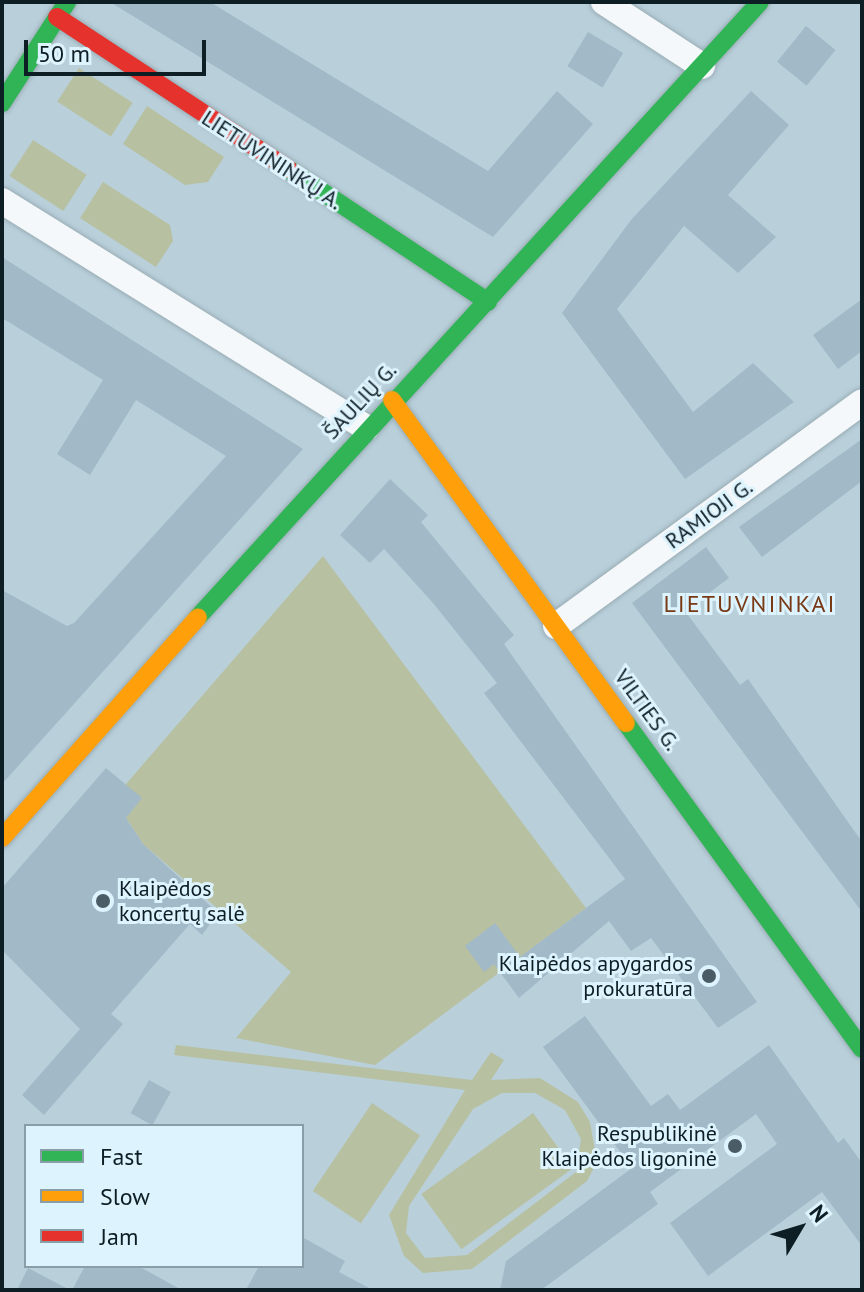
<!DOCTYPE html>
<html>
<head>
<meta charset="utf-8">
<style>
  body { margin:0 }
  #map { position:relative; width:864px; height:1292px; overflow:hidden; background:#b9d0db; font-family:"PT Sans",sans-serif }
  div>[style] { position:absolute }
  .green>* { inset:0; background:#b7c0a1; transform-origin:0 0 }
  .building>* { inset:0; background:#a2b9c8; transform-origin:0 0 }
  .roads { filter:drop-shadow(0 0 2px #99acb4) drop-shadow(0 0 2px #99acb4) }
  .street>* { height:26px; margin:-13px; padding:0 13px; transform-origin:13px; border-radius:13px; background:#f4f8fa }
  .fast>* { height:18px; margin:-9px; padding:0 9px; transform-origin:9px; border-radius:9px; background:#30b455 }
  .slow>* { height:18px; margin:-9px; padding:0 9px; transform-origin:9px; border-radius:9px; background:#ff9f0a }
  .jam>* { height:18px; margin:-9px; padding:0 9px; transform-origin:9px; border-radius:9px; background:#e5322d }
  .dots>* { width:22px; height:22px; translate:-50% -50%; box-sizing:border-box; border:4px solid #ddf3fd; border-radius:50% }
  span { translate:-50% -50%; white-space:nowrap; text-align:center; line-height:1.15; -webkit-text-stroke:6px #ddf3fd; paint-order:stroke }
  .street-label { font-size:22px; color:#0e1e25 }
  .poi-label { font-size:22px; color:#0e1e25 }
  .left { translate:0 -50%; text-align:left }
  .right { translate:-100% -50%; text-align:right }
  .neighbourhood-label { font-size:24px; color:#783914; letter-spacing:2px }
  .frame { position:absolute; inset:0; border:4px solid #0e1e25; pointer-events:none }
  .legend { position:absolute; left:24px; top:1124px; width:280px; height:144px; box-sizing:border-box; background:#ddf3fd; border:2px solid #8a9ea7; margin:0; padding:10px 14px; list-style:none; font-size:24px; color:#0e1e25 }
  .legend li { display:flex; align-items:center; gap:16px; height:40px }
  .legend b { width:40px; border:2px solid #8a9ea7 }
  .north { position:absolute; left:760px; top:1188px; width:80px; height:80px; -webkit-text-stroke:6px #ddf3fd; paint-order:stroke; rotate:52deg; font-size:22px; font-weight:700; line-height:32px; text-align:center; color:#0e1e25 }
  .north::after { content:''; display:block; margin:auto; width:28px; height:36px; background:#0e1e25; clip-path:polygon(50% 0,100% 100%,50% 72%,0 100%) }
  .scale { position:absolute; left:24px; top:40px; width:182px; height:36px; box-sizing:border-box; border:4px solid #0e1e25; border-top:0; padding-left:10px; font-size:24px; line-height:28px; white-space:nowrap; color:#0e1e25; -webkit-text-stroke:6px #ddf3fd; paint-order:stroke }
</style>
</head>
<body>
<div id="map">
  <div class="green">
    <i style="left:79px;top:68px;width:64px;height:40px;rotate:33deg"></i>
    <i style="clip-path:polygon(147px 106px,224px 157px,208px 182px,185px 185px,123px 144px)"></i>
    <i style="left:33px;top:140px;width:64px;height:43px;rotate:33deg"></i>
    <i style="clip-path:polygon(103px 182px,170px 225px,173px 241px,156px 267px,80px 218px)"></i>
    <i style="clip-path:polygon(323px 556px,586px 908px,375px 1065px,236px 1038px,291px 972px,143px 844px,126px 818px,126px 784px)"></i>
    <i style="clip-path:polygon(evenodd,176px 1045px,472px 1080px,491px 1052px,504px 1060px,491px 1080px,540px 1078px,578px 1102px,590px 1122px,597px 1162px,587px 1181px,472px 1269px,423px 1273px,404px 1256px,389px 1215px,465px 1090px,174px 1055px,176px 1045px,502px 1093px,535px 1093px,565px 1110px,581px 1139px,576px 1172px,467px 1255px,425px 1258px,406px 1233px,409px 1206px,473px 1109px,502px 1093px)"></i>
    <i style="left:372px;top:1103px;width:58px;height:106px;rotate:34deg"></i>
    <i style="left:533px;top:1113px;width:68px;height:138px;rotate:54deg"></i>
  </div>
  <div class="building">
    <i style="clip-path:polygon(110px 2px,210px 2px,488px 171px,557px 91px,593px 124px,493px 237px)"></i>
    <i style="left:806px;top:26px;width:38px;height:46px;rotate:39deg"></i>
    <i style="left:588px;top:32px;width:41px;height:40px;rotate:31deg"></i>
    <i style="clip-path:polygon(751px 91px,789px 125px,728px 195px,776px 237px,738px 273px,684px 226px,617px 309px,693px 412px,753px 363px,794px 402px,685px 479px,562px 313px,631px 220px)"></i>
    <i style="clip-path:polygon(2px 257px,303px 449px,2px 784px,2px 590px,67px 626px,74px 623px,226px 456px,136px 400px,90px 475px,57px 454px,103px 380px,2px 318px)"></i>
    <i style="clip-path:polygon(862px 299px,862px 351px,838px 369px,813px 335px)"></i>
    <i style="clip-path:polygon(862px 439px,862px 481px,762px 557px,739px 527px)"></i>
    <i style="clip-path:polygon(390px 479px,428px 515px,421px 522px,514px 635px,504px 644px,757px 1002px,718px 1028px,651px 938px,631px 951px,609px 921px,519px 998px,494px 964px,484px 972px,465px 946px,495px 923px,520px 957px,625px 879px,484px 693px,497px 683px,433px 603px,384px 549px,370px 563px,340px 535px)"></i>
    <i style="clip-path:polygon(706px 547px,729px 578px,685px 611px,740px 685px,748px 679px,862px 842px,862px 912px,632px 603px)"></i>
    <i style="clip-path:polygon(106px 768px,142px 798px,126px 818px,143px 844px,218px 913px,202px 935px,190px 924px,111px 1014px,123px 1024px,44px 1115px,22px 1095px,80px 1029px,2px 950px,2px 888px)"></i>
    <i style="clip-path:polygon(585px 1016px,651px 1106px,668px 1094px,680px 1110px,769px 1045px,838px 1143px,844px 1138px,862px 1163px,862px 1246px,822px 1192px,708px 1276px,670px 1223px,777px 1144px,756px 1114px,650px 1192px,658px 1204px,541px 1290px,500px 1290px,506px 1261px,632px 1168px,543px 1047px)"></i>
    <i style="left:149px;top:1080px;width:25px;height:38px;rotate:29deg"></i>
    <i style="clip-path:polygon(302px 1237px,345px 1261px,339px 1272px,373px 1290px,246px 1290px,259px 1266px,302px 1266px)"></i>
    <i style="clip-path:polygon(85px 1266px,138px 1266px,182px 1290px,72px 1290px)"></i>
    <i style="clip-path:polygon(28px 1268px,70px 1290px,17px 1290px)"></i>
  </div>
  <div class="roads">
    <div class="street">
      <i style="left:604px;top:2px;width:117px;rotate:33.1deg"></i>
      <i style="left:2px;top:201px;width:429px;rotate:31.9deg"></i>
      <i style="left:556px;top:626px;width:379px;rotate:-36.2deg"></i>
    </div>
    <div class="fast">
      <i style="left:2px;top:103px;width:120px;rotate:-57.2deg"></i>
      <i style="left:288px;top:169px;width:240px;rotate:33.6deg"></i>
      <i style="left:198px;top:617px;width:833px;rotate:-47.58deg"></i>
      <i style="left:626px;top:723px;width:402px;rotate:54.1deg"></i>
    </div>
    <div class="slow">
      <i style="left:392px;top:400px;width:399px;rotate:54.1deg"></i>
      <i style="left:2px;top:838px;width:295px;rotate:-48.4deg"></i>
    </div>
    <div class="jam">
      <i style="left:57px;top:17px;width:277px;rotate:33.3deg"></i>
    </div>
  </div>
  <div class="dots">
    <i style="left:103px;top:901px;background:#4a5c65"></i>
    <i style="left:709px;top:976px;background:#4a5c65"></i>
    <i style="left:735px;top:1146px;background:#4a5c65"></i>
  </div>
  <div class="street-label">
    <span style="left:272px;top:160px;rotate:33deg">LIETUVININKŲ A.</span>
    <span style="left:360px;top:401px;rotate:-47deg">ŠAULIŲ G.</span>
    <span style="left:709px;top:514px;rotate:-36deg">RAMIOJI G.</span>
    <span style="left:647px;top:710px;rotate:54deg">VILTIES G.</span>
  </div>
  <div class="poi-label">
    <span class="left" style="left:119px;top:901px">Klaipėdos<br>koncertų salė</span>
    <span class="right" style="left:693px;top:976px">Klaipėdos apygardos<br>prokuratūra</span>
    <span class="right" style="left:717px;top:1146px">Respublikinė<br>Klaipėdos ligoninė</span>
  </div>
  <div class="neighbourhood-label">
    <span style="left:750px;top:604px">LIETUVNINKAI</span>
  </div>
  <div class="frame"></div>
  <ul class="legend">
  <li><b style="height:10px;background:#30b455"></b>Fast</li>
  <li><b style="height:10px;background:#ff9f0a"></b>Slow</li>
  <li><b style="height:10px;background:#e5322d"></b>Jam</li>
  </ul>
  <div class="north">N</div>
  <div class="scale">50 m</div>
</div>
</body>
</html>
